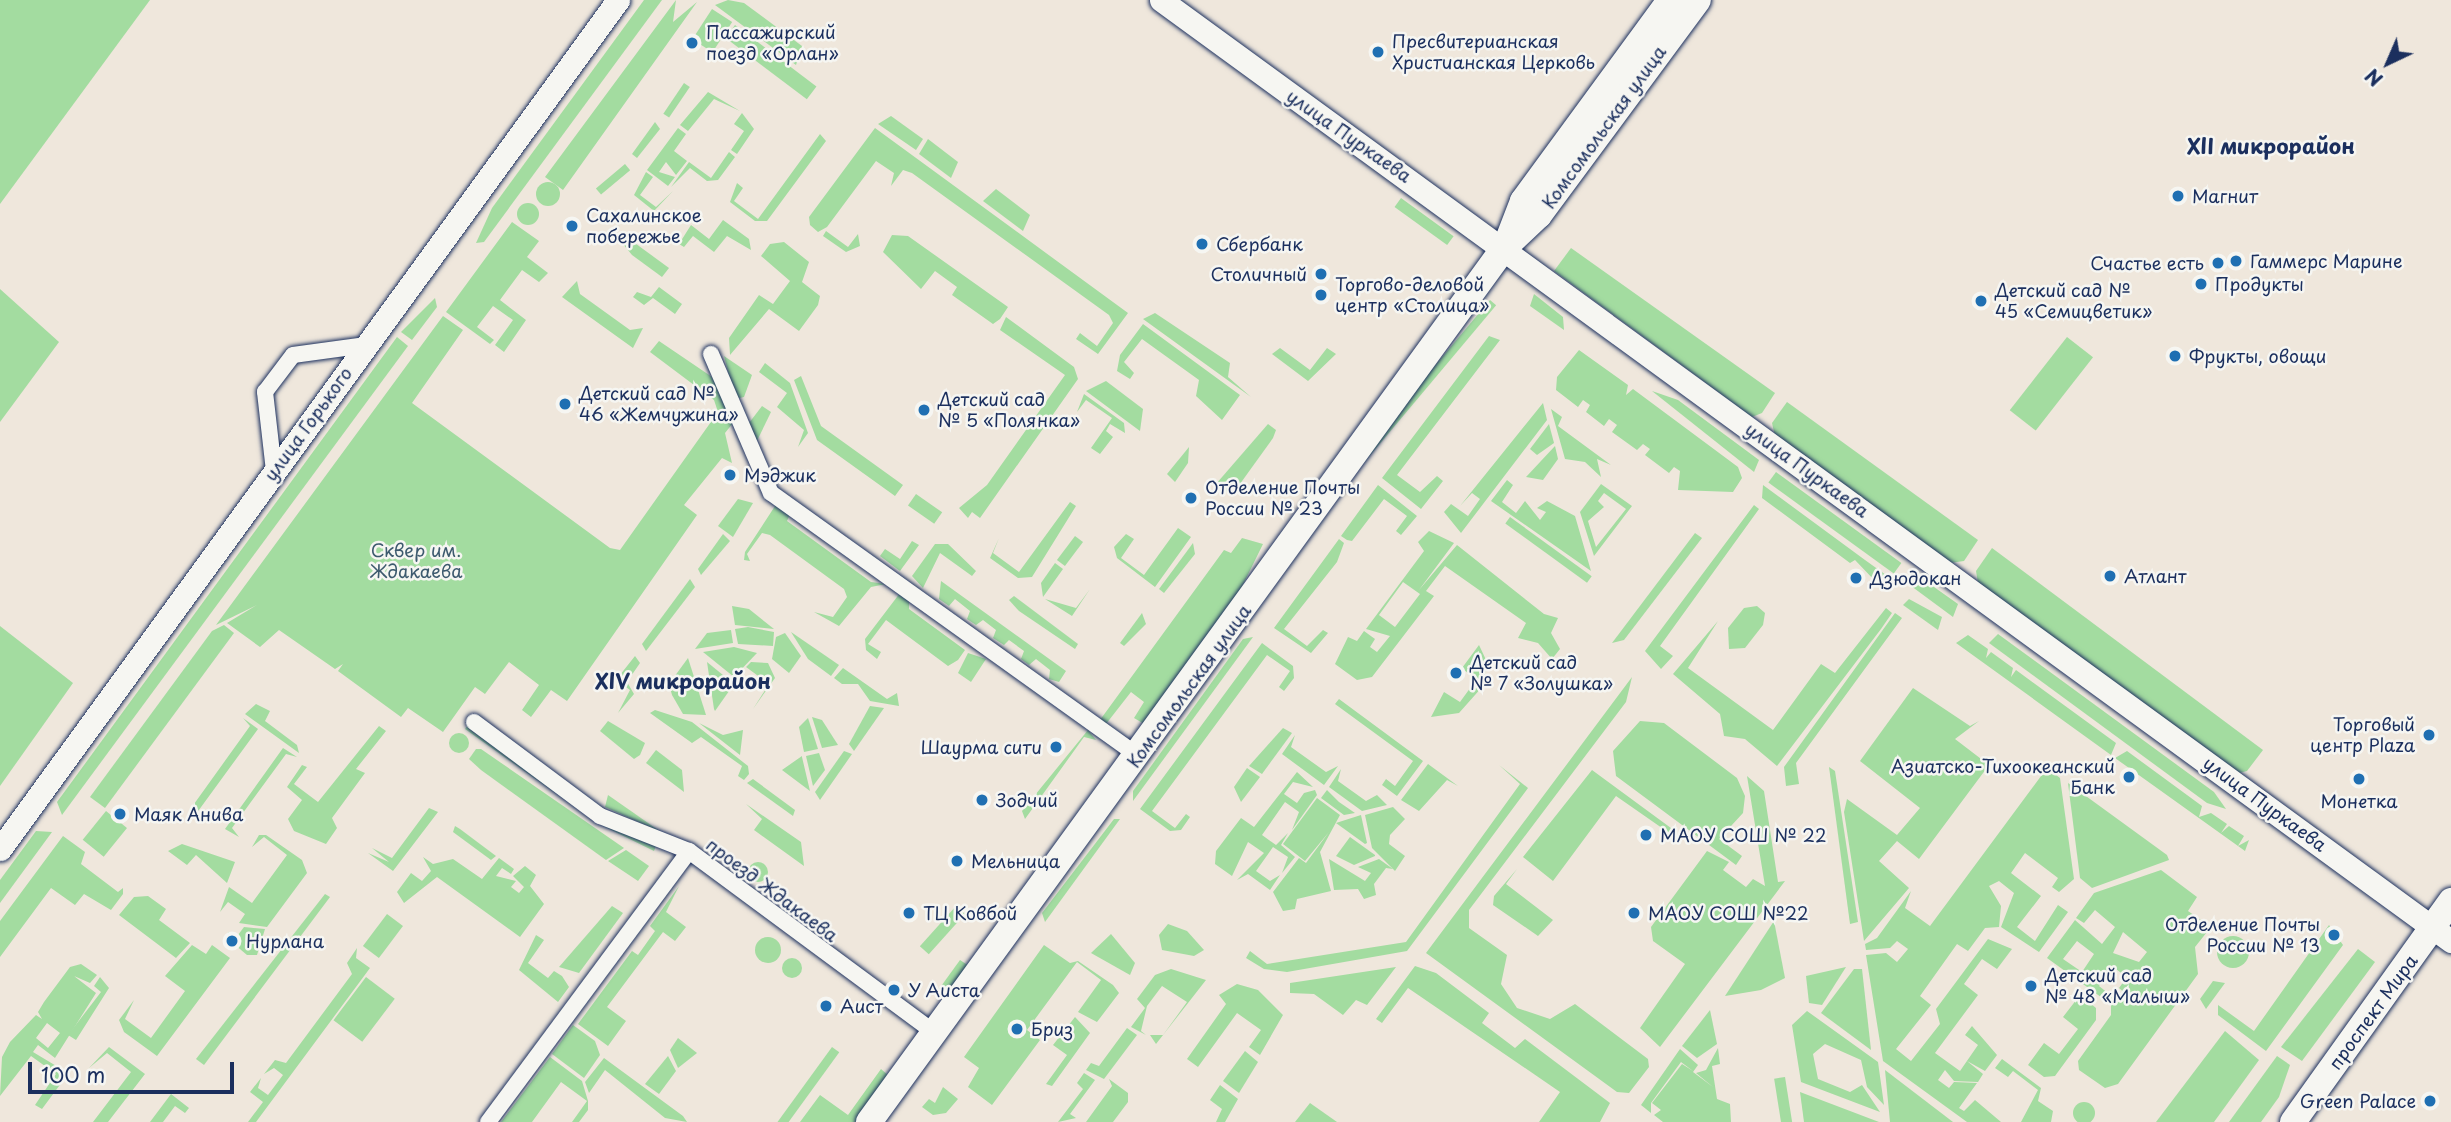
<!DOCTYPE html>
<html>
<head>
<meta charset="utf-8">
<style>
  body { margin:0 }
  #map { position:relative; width:2451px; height:1122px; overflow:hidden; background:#efe7dc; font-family:"Playpen Sans",sans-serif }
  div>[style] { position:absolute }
  .green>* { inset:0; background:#a3dca0; transform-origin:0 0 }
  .round { border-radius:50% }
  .roads { filter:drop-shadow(0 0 2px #1b2f5e) drop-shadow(0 0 2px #1b2f5e) }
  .street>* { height:16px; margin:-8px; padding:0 8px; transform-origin:8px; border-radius:8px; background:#f6f6f2 }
  .secondary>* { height:23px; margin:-11.5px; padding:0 11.5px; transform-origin:11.5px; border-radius:11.5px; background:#f6f6f2 }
  .primary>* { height:26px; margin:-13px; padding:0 13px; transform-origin:13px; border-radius:13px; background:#f6f6f2 }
  .dots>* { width:19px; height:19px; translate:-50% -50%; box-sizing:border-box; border:4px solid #f6f6f2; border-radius:50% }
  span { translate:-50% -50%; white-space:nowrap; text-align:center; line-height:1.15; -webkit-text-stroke:5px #f6f6f2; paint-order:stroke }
  .poi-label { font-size:18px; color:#1b2f5e }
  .left { translate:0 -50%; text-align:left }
  .right { translate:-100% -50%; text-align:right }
  .street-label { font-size:18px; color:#1b2f5e }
  .park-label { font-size:18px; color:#3d5a6e }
  .quarter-label { font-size:21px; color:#1b2f5e; font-weight:700 }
  .north { position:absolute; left:2353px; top:28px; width:70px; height:70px; -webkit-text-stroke:5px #f6f6f2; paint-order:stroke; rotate:224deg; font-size:19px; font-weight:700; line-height:28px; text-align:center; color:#1b2f5e }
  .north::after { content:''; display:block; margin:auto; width:24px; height:32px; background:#1b2f5e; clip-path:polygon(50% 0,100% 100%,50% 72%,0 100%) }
  .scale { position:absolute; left:28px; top:1062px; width:206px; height:32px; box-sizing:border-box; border:4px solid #1b2f5e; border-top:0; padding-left:9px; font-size:21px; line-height:24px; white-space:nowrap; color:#1b2f5e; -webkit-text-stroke:5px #f6f6f2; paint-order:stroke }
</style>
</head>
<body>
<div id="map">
  <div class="green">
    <i style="clip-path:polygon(0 0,150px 0,0 204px)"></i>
    <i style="clip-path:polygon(644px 0,662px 0,484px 242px,476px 243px,492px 208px)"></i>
    <i style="clip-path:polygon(676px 0,673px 22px,697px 2px,563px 190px,545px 177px)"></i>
    <i style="clip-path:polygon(728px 0,744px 3px,802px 46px,796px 65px,715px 5px)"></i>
    <i style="left:712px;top:9px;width:24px;height:36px;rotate:33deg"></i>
    <i style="left:735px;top:25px;width:102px;height:16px;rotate:37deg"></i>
    <i style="left:684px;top:83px;width:7px;height:37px;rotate:34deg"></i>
    <i style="clip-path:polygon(708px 92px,740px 111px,714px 99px,688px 131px,680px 125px)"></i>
    <i style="clip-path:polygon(742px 113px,754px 129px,737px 154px,731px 150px,744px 131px,734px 124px)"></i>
    <i style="clip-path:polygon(891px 116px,923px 139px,916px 150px,878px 124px)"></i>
    <i style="clip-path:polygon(655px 122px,660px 129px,637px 158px,632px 154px)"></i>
    <i style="clip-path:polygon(678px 128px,686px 134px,674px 151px,687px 161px,676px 175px,666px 162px,659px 172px,675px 177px,668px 186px,647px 170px)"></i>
    <i style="clip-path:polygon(875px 128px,1128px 313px,1098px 354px,1076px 339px,1080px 333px,1097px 346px,1113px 323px,1109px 315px,912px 173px,903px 170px,891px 186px,894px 173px,876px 161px,827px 227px,818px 232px,810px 225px,809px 217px)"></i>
    <i style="clip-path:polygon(820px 134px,826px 141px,767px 221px,755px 221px,730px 202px,737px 183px,743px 188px,734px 201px,758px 219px)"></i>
    <i style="clip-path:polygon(928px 139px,958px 162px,951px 178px,919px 154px)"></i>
    <i style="clip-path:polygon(729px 152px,735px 157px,718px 180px,707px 181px,690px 168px,671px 187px,689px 162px,711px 178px)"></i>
    <i style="left:625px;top:164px;width:8px;height:38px;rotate:50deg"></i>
    <i style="clip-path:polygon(646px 172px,653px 177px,640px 195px,656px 207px,673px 191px,654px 211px,634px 195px)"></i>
    <i class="round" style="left:536px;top:182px;width:24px;height:24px"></i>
    <i style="clip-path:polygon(996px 189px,1030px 215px,1023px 231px,983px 201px)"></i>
    <i style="left:1401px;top:198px;width:65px;height:11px;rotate:36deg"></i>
    <i class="round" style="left:517px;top:203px;width:22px;height:22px"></i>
    <i style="clip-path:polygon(723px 220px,749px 239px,751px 250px,727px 236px,714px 252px,693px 236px,684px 247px,679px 244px,691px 225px,709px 239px)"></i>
    <i style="clip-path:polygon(512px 222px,539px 241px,527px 257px,548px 273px,539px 282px,522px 270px,500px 300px,526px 320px,504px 352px,495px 345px,513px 320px,493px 306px,477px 327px,494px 340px,490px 344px,446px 312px)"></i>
    <i style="clip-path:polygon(826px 231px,848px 247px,858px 234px,860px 246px,846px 252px,823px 236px)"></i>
    <i style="clip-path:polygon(892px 235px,908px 236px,1008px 307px,1000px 319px,993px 324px,952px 295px,957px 287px,935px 271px,921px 289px,883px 252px)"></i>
    <i style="clip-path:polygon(628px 238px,669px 268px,662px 277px,632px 255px,623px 244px)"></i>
    <i style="clip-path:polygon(784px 242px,809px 262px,802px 282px,820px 296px,818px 305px,799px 331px,769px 309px,730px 355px,729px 338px,759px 295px,773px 304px,790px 281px,761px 256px,770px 244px)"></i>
    <i style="clip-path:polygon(1571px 248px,1775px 393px,1762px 413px,1752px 417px,1554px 271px)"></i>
    <i style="clip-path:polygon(577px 281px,580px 294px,630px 330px,643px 328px,633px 348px,562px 297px)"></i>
    <i style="clip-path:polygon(659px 287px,682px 304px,675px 314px,653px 298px,644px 305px,633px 297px,637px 292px,651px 297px)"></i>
    <i style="clip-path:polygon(0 289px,59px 342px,0 422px)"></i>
    <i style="clip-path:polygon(1534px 294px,1563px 317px,1564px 330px,1530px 306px)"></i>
    <i style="clip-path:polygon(435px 298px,437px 307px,412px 340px,401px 332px)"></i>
    <i style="left:1490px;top:300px;width:8px;height:377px;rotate:40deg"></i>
    <i style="clip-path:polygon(1155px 313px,1230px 363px,1228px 377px,1251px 397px,1143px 319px)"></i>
    <i style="clip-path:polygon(443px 316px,463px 330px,412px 403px,610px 548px,620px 550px,718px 412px,714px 400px,650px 352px,659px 341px,718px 381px,733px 423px,725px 433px,732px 463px,722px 458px,684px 505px,697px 515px,567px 701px,551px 690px,531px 717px,522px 710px,539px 685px,509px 662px,485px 694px,475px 687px,443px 732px,408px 708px,401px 717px,338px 671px,343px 664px,335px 669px,279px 630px,260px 647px,227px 623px,257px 605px,216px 625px)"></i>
    <i style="clip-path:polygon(1006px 317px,1074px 367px,1078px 379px,980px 518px,972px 512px,968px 518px,959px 508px,987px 485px,1065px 375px,1000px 330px)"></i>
    <i style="clip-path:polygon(1143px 324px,1240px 395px,1222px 420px,1196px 396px,1199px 380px,1142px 339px,1124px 362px,1134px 373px,1130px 379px,1117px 371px,1120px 355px)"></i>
    <i style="clip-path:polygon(1489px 336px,1500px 340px,1397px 475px,1420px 492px,1437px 476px,1443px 481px,1421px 509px,1382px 478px)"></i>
    <i style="clip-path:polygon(397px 337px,408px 346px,62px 815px,57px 802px)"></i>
    <i style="left:2067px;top:337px;width:33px;height:93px;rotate:38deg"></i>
    <i style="clip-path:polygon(1280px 348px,1310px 370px,1327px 348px,1336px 354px,1308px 381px,1272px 354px)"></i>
    <i style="clip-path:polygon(1579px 350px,1628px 385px,1626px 395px,1633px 389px,1738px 467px,1742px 478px,1733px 492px,1678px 490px,1680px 471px,1674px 467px,1669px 473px,1645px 455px,1650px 449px,1643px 444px,1637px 450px,1612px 432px,1617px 425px,1609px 419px,1604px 426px,1586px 412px,1590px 405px,1583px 400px,1578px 407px,1556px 390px,1557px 377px)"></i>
    <i style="clip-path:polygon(724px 356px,752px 375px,744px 397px,735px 399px)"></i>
    <i style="clip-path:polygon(765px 363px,790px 383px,808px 433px,798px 447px,804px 430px,777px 407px,787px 393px,759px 372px)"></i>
    <i style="clip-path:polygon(801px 376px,821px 426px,903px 485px,895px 496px,817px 440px,794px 380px)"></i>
    <i style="clip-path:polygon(1106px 381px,1143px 409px,1140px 431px,1086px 391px)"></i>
    <i style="clip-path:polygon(1652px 391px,1678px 400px,1759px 460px,1754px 472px)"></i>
    <i style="clip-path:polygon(1084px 394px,1124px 423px,1125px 433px,1110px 424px,1106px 431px,1113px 437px,1100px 454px,1091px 448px,1112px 418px,1086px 400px,1077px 412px)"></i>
    <i style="clip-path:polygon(1787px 402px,1978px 540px,1964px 561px,1950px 563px,1775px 436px,1772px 423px)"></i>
    <i style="clip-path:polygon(1543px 403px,1547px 420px,1461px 533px,1444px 512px,1451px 504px,1468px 516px,1480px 499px,1472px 493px,1460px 506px)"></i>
    <i style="clip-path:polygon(762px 406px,771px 412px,755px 445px,749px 423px)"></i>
    <i style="clip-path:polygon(1551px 409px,1562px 417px,1558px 426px,1611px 465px,1597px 459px,1601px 477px,1585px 462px,1565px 459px)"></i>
    <i style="clip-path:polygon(1268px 424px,1276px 430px,1273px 438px,1232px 495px,1216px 484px)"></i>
    <i style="clip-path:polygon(1549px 424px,1554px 443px,1537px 455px,1530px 449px)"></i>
    <i style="clip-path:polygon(1555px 446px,1558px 459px,1543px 480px,1526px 477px)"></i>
    <i style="clip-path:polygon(1189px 447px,1188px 463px,1175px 482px,1167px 474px)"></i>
    <i style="left:1776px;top:472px;width:155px;height:13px;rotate:36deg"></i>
    <i style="clip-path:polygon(1507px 480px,1513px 485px,1502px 502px,1516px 513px,1525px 501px,1540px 520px,1546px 512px,1537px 508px,1547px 501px,1575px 516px,1591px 571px,1491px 501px)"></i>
    <i style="clip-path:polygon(evenodd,1601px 484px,1632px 506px,1594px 556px,1580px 512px,1601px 484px,1604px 493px,1626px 509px,1596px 547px,1588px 521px,1604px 507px,1598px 501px,1604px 493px)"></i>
    <i style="clip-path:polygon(1378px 485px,1417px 516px,1401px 535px,1396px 531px,1407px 516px,1384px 499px,1352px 541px,1347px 540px,1341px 536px)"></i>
    <i style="clip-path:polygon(1763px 485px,1865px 560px,1893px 580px,1876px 582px,1855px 560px,1850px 563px,1762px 498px)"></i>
    <i style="left:916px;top:494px;width:32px;height:14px;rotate:35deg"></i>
    <i style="clip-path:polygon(738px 499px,753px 503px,733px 537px,718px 526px)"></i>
    <i style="clip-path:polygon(1070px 502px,1076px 506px,1032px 577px,1018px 578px,990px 558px,999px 538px,993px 553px,1019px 572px)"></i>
    <i style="clip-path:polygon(777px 503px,790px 514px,787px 521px,871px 582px,886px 584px,871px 587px,839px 626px,814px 612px,833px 617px,847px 597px,844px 589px,770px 535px,762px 533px,747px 554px,750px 561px,744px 560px,745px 552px)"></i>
    <i style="clip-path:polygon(1754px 505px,1759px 509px,1660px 646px,1673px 656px,1661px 669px,1645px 651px)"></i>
    <i style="left:1510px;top:517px;width:101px;height:8px;rotate:36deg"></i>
    <i style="clip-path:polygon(1178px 528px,1191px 537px,1155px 587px,1117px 558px,1114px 547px,1126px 534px,1134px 539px,1121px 558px,1144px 575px)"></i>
    <i style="clip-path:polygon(evenodd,1429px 531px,1454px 543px,1419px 590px,1457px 545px,1544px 614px,1558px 618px,1551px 633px,1560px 649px,1552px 659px,1538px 643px,1518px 638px,1526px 623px,1445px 566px,1426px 591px,1434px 596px,1372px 677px,1357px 680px,1335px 664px,1348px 637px,1357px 641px,1364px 631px,1375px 639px,1370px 647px,1377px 652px,1390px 636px,1366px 629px,1424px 551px,1418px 542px,1429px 531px,1403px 582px,1420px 594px,1395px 627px,1379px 615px,1403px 582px)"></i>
    <i style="clip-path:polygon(1695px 533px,1702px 538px,1624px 640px,1612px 643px)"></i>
    <i style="clip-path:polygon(723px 534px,730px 541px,701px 575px,698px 569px)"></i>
    <i style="left:1075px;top:536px;width:10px;height:30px;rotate:37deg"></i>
    <i style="clip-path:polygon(1242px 538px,1263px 544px,1229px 613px,1146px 725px,1134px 718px,1144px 702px,1131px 692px,1106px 724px,1100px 720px,1224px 550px,1231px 553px)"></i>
    <i style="clip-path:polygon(1339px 539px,1344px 543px,1337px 562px,1284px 629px,1307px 646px,1323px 630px,1328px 633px,1311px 653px,1274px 628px)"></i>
    <i style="clip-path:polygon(912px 541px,919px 545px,900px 571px,880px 556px,885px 549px,900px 559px)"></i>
    <i style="clip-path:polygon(1193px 543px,1195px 554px,1164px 593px,1159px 589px)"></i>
    <i style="clip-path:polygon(935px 544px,948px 544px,976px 571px,972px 576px,940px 553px,923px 588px,912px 576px)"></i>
    <i style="clip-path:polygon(1992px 548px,2263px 750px,2247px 771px,2239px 773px,1978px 583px,1976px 571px)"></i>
    <i style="clip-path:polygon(1055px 563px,1063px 569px,1043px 597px,1041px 583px)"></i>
    <i style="clip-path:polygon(1917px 575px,1958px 604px,1953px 617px,1907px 583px)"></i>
    <i style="clip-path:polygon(690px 579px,695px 587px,646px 651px,642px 644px)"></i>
    <i style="clip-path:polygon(941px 581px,1066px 671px,1059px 682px,1049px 679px,1050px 670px,1036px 659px,1029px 665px,1021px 659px,1024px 651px,1009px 640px,1004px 645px,993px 638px,996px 630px,983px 620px,976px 625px,967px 619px,970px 611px,955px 599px,949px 606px,939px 599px)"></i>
    <i style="clip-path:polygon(1090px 589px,1072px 616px,1045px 599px,1076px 608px)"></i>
    <i style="clip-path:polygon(900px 593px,909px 598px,909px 609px,965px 650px,958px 660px,948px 666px,886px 620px,868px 644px,881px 652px,877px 659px,866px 650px,865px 639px)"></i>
    <i style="clip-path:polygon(1014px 596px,1078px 644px,1075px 649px,1019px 611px,1009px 600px)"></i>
    <i style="clip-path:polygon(1909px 599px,1942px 617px,1938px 630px,1903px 605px)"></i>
    <i style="clip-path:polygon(732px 606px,749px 609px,774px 629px,735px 625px)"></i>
    <i style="clip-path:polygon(1757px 606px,1765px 613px,1763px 625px,1745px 648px,1729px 649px,1728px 628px,1744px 608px)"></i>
    <i style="clip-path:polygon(1886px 608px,1892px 613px,1881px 629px,1777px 766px,1745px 739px,1724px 736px,1720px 714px,1673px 674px,1718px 621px,1688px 668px,1773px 730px,1821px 664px,1835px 673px)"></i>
    <i style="clip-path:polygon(1142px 613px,1146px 624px,1124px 646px,1120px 643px)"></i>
    <i style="clip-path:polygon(1895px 613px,1902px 618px,1796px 763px,1799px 784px,1786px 786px,1784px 767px)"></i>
    <i style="clip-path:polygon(224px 625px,234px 633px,105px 808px,90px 797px,212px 631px)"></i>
    <i style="clip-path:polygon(0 626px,73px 683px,0 786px)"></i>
    <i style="clip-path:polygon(748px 627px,774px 632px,773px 646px,738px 644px,735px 629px)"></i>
    <i style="clip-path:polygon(731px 630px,733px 643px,695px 649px,707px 633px)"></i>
    <i style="clip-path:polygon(791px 632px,839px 665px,831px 676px,808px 659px)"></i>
    <i style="clip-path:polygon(785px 633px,801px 656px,789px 673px,772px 659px,776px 637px)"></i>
    <i style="clip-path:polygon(1998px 634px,2214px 792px,2226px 809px,2207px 803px,1989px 643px)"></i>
    <i style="clip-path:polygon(1968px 635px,1988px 649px,1986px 658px,1991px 652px,2013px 668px,2011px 677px,2016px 670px,2116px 743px,2111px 755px,1956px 643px)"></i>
    <i style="clip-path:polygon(1253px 637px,1133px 801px,1133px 791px,1243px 639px)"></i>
    <i style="clip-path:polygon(1262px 643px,1293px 666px,1294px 678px,1284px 691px,1279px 687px,1290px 671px,1267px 655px,1152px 811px,1175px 828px,1186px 814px,1190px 817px,1181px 830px,1170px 831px,1140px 809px)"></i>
    <i style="clip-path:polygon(1479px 645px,1487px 662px,1483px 686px,1459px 713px,1431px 717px,1444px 692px,1460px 702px,1476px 680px,1462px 668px)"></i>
    <i style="clip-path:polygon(734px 647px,757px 653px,734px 677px,703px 652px)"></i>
    <i style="clip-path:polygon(968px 653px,986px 659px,971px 682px,958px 673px)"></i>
    <i style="clip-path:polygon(635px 656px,640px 663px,627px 682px,634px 694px,618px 713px,630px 690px,616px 680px)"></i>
    <i style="clip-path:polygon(688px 658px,706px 715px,683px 714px,672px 695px,669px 684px)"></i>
    <i style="clip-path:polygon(707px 662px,734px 684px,715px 711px,714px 709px)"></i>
    <i style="clip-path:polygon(751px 662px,768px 663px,775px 678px,753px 709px,769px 684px,746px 667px)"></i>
    <i style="clip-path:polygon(843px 668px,887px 699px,897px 693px,899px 706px,870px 701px,858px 684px,842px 684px,834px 678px)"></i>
    <i style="clip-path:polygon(1632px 677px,1626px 702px,1469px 910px,1469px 928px,1507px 955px,1501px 984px,1517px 1008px,1550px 1019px,1575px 1004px,1648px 1059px,1649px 1067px,1629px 1093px,1617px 1092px,1426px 953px)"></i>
    <i style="clip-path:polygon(1913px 688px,1970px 726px,1979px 721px,1955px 739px,1989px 765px,1919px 859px,1897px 841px,1879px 861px,1909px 888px,1864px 941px,1844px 812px,1847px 799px,1897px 835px,1920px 808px,1860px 761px)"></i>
    <i style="clip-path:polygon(1339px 699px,1423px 761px,1397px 796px,1382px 785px,1386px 779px,1395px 786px,1413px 761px,1335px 704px)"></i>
    <i style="clip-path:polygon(256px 704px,270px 711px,265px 721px,297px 745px,299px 753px,245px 714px)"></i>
    <i style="clip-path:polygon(870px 706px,884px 708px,854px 751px,849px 744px)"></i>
    <i style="clip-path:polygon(655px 710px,692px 722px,748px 766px,749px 774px,744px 780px,738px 776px,742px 766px,701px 737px,692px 743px,650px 713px)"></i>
    <i style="clip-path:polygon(812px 717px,822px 720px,838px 745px,822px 748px)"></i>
    <i style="clip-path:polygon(243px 718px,258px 729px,196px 814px,189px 811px,250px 726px)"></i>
    <i style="clip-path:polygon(808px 718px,818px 749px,804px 752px,799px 727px)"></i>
    <i style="clip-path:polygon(608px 721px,645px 743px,640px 755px,634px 759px,600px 731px)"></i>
    <i style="clip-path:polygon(1640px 721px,1664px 723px,1737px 778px,1745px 796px,1743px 813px,1719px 839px,1742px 856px,1736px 865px,1616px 776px,1613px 751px)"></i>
    <i style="clip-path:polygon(699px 723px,723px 735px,743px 730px,740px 755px)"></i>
    <i style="clip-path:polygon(468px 725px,617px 828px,656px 846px,654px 851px,599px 824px,465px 729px)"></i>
    <i style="clip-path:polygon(379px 726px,386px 731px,356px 769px,365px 773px,332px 818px,337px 828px,326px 844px,294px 831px,288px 819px,302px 800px,287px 787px,302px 765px,307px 767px,294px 784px,318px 802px)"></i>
    <i style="clip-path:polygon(1283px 728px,1292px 733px,1262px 774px,1249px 766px)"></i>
    <i style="clip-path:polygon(1088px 730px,1096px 740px,1084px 737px,1025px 819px,1022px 811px)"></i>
    <i class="round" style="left:449px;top:733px;width:20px;height:20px"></i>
    <i style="clip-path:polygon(1295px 735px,1291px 747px,1326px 772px,1338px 766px,1324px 785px,1282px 754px)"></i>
    <i style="clip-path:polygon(283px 748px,297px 757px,286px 754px,232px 828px,239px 837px,225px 829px)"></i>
    <i style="clip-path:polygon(476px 749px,481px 749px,624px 848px,606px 860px,481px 770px,469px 759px)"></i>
    <i style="clip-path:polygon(656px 750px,682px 770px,684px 792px,646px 763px)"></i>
    <i style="clip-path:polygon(844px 751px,852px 754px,820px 800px,815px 792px)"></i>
    <i style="clip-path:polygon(2127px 751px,2202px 806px,2199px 817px,2211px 813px,2227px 824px,2221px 833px,2229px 826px,2244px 836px,2238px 846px,2249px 840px,2245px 851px,2115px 758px)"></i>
    <i style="clip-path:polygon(819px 753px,825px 770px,813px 786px,806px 756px)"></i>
    <i style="clip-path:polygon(802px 756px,802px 757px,810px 791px,782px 770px)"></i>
    <i style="clip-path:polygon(1428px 764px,1458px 786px,1447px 780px,1419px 811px,1401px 800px)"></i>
    <i style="clip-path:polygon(1499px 765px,1528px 788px,1407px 951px,1287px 972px,1264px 969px,1246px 958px,1250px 951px,1267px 964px,1406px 942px,1520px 784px)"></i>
    <i style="clip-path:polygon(1829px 767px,1835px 771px,1858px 922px,1850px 924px)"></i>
    <i style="clip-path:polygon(1247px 768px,1260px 777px,1241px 802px,1234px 787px)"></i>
    <i style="clip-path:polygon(2047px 768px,2060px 778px,2074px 879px,2059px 892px,2052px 887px,2058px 878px,2025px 853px,2011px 873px,2041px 896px,2017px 927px,2035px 941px,2058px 905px,2068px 912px,2039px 952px,2001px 927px,2014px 893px,1999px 881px,1989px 886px,2001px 906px,1999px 927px,1985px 928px,1968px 951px,1957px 944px,1920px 996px,1931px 1005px,1896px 1049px,1911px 1061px,1940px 1024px,1936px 1009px,1988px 939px,2012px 949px,1997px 969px,1982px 959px,1964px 984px,1978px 995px,1935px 1053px,1960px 1071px,1978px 1045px,1965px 1035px,1972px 1026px,1997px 1055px,1985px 1071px,1967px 1061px,1983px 1074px,1978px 1082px,1954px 1081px,1945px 1070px,1938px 1080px,1949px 1088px,1954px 1082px,1977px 1083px,1959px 1108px,1964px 1111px,1975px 1100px,2001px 1122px,1967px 1122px,1883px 1061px,1866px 955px,1886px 953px,1897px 962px,1908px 949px,1897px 941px,1890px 948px,1866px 950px,1865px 944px,1877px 938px,1911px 891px,1905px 908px,1930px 926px)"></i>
    <i style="clip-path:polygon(1341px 769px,1338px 781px,1366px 801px,1377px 795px,1387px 805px,1362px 811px,1329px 787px)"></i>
    <i style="clip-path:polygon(1592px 770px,1675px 831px,1672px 835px,1616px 796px,1553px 881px,1523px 857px)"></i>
    <i style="clip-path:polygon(1297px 772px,1313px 787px,1293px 782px,1284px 794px,1297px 803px,1304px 793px,1315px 790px,1317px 795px,1292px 830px,1299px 812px,1285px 802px,1262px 835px,1276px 845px,1288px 833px,1281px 845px,1295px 857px,1282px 873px,1288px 857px,1273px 847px,1256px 871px,1270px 881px,1280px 875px,1270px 890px,1248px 874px,1237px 880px,1264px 853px,1248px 842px,1232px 876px,1215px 864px,1216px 851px,1241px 818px,1254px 827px)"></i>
    <i style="clip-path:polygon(1747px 776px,1764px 791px,1778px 882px,1785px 881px,1660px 1047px,1640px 1028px,1685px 964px,1653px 941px,1651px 927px,1707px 851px,1729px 862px,1723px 870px,1746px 887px,1753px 879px,1765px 886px)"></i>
    <i style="clip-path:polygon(753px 779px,795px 810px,793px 816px,747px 783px)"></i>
    <i style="clip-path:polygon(2068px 783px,2167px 855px,2169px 860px,2092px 888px,2080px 878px)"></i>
    <i style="clip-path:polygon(1327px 790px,1339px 802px,1355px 813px,1344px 815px,1321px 798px)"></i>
    <i style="clip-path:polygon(608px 795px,661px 832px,605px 807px)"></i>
    <i style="clip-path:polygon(1317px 798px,1340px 815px,1320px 852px,1331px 891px,1297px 899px,1295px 909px,1283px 911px,1273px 892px,1299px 858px,1306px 863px,1329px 832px,1305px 861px,1283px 844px)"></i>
    <i style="clip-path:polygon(746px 804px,801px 842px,804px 866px,754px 830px,762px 819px)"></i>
    <i style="clip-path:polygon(1393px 807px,1405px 819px,1390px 835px,1389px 844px,1405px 856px,1395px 871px,1372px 848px,1365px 815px)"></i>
    <i style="clip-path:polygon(429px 808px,438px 812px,393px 871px,368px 853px,389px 862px,372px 848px,392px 858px)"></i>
    <i style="left:106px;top:811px;width:27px;height:37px;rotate:39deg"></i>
    <i style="clip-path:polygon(1361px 815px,1367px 843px,1365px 844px,1336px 823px)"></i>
    <i style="clip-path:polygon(1114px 819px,1120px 819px,1045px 922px,1042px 913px)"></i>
    <i style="clip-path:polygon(455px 826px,460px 829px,496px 856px,491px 860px,453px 832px)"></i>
    <i style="clip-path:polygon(36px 831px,52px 832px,0 903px,0 880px)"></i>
    <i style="clip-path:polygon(259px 835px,266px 835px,302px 860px,307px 873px,267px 927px,239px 923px,245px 914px,228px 902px,220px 912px,229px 887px,252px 903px,287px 855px,264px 837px,252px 847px)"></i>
    <i style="clip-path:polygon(63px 836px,85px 852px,81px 864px,118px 892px,123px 888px,123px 894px,111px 910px,84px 894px,75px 905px,51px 888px,0 957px,0 921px)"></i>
    <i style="clip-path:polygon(1350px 837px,1375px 855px,1375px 856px,1354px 865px,1336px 856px)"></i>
    <i style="clip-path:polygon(182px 844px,235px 862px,227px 883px,196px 855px,187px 865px,168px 851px)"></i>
    <i style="clip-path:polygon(626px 850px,649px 866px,638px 881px,608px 861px)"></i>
    <i style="clip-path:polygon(423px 857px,433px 864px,453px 859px,482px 879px,499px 858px,514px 869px,511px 874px,502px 868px,496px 876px,516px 881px,511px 887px,519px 893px,524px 887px,513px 876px,525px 866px,536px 875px,530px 886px,544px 904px,520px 937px,437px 877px,404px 903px,397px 892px,411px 873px,422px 881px,431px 871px)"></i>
    <i style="clip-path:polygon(1329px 859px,1365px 881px,1371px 873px,1358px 867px,1379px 859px,1393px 869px,1386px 868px,1374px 884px,1376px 895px,1364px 899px,1358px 889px,1334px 890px)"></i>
    <i class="round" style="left:748px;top:862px;width:20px;height:20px"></i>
    <i style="clip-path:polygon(1517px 869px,1506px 884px,1553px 920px,1538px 936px,1493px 905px,1494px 896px)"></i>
    <i style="clip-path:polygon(evenodd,2161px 870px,2197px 897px,2188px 911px,2211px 927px,2195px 947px,2198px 974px,2118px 1084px,2105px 1088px,2079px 1070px,2078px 1061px,2111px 1015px,2111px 996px,2121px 1003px,2127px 995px,2119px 988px,2127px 977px,2113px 967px,2099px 986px,2109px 994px,2105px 1000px,2047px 958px,2075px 920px,2102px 944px,2115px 927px,2095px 910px,2084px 923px,2076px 918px,2094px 893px,2161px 870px,2123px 932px,2147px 952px,2139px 962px,2113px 953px,2123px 932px,2161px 870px,2077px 941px,2094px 954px,2082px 972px,2063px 959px,2077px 941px)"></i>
    <i style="clip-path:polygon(679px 886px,666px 912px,686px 927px,675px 941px,663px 932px,607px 1007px,626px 1021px,608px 1046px,578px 1024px,632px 951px,638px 955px,655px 931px,650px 926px)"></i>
    <i style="clip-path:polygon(325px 894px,330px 897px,204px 1065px,196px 1059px)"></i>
    <i style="clip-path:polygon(148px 896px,166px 909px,159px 920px,190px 943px,176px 958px,119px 915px,134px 897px)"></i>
    <i style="clip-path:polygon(612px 906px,623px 913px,579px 973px,559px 967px)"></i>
    <i style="left:956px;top:906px;width:12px;height:54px;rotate:42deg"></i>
    <i style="left:387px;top:914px;width:20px;height:40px;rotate:37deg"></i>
    <i style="clip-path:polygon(1774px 921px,1785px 978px,1761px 990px,1725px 996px)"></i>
    <i style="clip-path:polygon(1168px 924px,1187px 931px,1204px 950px,1194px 956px,1162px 950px,1159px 935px)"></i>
    <i style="clip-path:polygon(2329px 925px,2343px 945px,2266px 1051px,2218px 1015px,2218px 1005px,2254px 1031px)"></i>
    <i style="clip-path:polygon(244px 927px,265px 929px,257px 955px,247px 955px,228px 939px,228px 932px,238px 935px)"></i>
    <i style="clip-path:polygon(1111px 934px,1135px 963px,1130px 975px,1091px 953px)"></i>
    <i style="clip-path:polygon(536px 935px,544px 940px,528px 963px,548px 978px,554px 971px,562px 976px,569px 987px,558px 1002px,519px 970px)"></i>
    <i class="round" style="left:2217px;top:936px;width:32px;height:32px"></i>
    <i class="round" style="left:755px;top:937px;width:26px;height:26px"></i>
    <i style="clip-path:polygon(192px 945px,206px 954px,212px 945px,230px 958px,157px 1056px,124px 1032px,119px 1020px,134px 1000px,125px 1019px,151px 1038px,185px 991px,165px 976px)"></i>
    <i style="clip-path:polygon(1044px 945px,1070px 963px,1078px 961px,1113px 985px,1119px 993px,1097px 1022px,1078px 1012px,1101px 980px,1077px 962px,1027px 1030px,1040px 1040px,992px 1105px,968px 1087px,979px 1068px,964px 1057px)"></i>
    <i style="clip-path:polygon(357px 948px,356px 958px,370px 968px,256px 1122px,248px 1122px,263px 1102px,250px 1092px,261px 1078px,258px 1088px,268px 1095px,283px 1075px,274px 1068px,264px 1074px,275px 1060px,286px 1063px,352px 974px,347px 963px)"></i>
    <i style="clip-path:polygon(2358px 949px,2375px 962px,2302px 1061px,2281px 1047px)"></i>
    <i class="round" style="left:782px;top:958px;width:20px;height:20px"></i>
    <i style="clip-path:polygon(960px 960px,969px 966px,944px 1006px,939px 989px)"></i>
    <i style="clip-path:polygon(evenodd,81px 964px,97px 975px,90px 983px,74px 976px,96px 993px,55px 1058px,38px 1045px,33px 1052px,58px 1067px,62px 1082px,42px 1109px,35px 1105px,56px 1074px,31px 1056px,0 1096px,2px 1057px,10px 1042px,36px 1015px,42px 1019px,38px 1012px,44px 1002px,70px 967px,81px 964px,47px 1023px,60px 1033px,48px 1048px,36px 1038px,47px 1023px)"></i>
    <i style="clip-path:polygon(1415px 966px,1436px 973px,1489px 1013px,1482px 1023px,1515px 1048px,1525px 1039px,1610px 1103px,1600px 1122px,1539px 1122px,1560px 1092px,1408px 988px,1382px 1023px,1376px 1019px)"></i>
    <i style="clip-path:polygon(1396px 967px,1367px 1005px,1356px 1000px,1343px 1015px,1314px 994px,1290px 993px,1290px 983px)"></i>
    <i style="clip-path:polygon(1846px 967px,1822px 1005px,1809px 1003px,1806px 976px)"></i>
    <i style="clip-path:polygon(1171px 969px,1206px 980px,1156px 1044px,1150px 1035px,1163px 1035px,1187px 1002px,1162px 986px,1147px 1006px,1141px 1031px,1146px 1035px,1131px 1027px,1145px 1008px,1137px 999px,1155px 975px)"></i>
    <i style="clip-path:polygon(1854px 969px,1862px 969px,1871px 1050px,1821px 1013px)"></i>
    <i style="clip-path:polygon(100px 977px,109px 988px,76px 1040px,68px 1035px,101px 992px,94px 986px)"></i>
    <i style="left:366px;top:977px;width:36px;height:54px;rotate:37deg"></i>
    <i style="clip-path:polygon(2213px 981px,2225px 983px,2206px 1009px,2200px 999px)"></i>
    <i style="clip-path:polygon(1237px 984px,1258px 990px,1283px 1015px,1260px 1055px,1249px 1047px,1261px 1030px,1237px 1013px,1198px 1067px,1187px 1059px,1226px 1004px,1219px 995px)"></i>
    <i style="clip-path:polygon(2080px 995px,2096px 1008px,2096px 1020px,2055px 1076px,2044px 1077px,2028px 1065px,2044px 1043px,2059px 1054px,2078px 1029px,2063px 1017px)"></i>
    <i style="clip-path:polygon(1710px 1010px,1717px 1044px,1697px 1058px,1682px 1046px)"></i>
    <i style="clip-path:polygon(1807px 1011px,1878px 1062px,1884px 1105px,1867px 1087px,1861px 1060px,1825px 1044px,1813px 1054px,1818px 1079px,1850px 1092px,1862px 1085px,1880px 1112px,1801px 1082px,1792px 1025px)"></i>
    <i style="clip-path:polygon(1075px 1017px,1090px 1033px,1052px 1086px,1046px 1084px,1067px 1055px,1053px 1045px)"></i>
    <i style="clip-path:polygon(573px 1025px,595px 1041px,600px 1055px,584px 1078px,552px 1054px)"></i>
    <i style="clip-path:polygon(1127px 1028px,1137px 1035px,1104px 1079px,1086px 1070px,1091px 1063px,1099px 1066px)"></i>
    <i style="clip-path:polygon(2225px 1031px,2259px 1060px,2214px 1122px,2156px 1122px)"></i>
    <i style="clip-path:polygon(678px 1038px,697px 1053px,678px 1068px,670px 1050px)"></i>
    <i style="clip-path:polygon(109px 1047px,145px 1074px,108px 1122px,93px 1122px,131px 1072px,107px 1053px,89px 1068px)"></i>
    <i style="left:832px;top:1047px;width:9px;height:93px;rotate:36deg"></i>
    <i style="clip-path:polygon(1718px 1048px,1720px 1064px,1712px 1066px,1717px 1099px,1730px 1104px,1731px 1122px,1663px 1122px,1654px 1115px,1661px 1110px,1652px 1103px,1682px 1064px,1693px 1071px,1681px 1062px,1651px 1103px,1651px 1113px,1641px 1105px,1680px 1049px,1698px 1065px,1693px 1072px,1713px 1087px,1696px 1073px,1706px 1070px)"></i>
    <i style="clip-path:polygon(1245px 1051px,1258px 1062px,1239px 1093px,1223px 1081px)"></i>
    <i style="clip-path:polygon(668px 1056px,676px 1071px,659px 1094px,645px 1084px)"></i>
    <i style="clip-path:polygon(2277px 1056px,2290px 1065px,2279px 1097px,2261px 1122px,2229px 1122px)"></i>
    <i style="clip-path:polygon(550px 1057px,582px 1081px,588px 1101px,588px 1110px,579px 1122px,572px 1122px,587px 1101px,561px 1082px,532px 1122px,501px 1122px)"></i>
    <i style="clip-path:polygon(604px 1058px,683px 1116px,687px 1122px,665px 1118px,605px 1070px,589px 1093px,585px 1082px)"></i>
    <i style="clip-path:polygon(2002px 1059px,2041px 1088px,2038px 1101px,2053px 1111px,2051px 1122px,2021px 1122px,2038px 1090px,2013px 1071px,2008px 1077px,1995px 1068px)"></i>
    <i style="clip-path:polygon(881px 1069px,889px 1076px,855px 1122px,800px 1122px,820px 1095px,848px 1115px)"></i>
    <i style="clip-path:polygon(1885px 1070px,1953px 1122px,1890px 1122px)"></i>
    <i style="clip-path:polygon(1084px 1073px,1095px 1080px,1070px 1114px,1076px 1118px,1058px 1122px,1083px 1089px,1077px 1083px)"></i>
    <i style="left:1785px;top:1077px;width:46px;height:11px;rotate:81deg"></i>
    <i style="clip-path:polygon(1109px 1079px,1128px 1093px,1128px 1102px,1113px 1122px,1086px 1122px,1112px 1086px)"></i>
    <i style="clip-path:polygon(1220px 1085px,1238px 1099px,1225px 1122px,1216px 1122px,1222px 1109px,1210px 1100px)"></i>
    <i style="clip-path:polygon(943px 1087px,958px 1099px,946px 1113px,933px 1115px,922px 1107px,929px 1099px,935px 1103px)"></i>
    <i style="clip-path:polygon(1800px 1092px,1879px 1122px,1804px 1122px)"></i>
    <i style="clip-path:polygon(171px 1094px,189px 1108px,185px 1113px,175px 1106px,163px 1122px,150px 1122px)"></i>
    <i class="round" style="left:2073px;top:1102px;width:22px;height:22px"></i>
    <i style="clip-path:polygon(1310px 1103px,1337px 1122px,1295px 1122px)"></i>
  </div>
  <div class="roads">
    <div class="street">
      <i style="left:711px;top:354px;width:151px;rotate:66.7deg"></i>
      <i style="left:771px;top:493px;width:452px;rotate:35.6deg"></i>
      <i style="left:274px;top:471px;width:80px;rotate:-96.5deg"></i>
      <i style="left:265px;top:392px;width:46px;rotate:-52.9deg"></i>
      <i style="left:293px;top:355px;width:74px;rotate:-7.8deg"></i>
      <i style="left:474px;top:722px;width:157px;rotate:36.7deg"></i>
      <i style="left:600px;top:816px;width:96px;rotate:21.5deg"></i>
      <i style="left:689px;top:851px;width:306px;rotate:36.5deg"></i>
      <i style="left:488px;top:1122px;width:337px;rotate:-53.4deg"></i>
    </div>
    <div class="secondary">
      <i style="left:1161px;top:0;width:1597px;rotate:36.11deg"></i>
      <i style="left:0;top:849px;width:1050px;rotate:-53.95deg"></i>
    </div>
    <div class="primary">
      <i style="left:1508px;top:240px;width:42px;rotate:-69deg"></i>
      <i style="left:1523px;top:201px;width:249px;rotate:-53.8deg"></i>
      <i style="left:869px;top:1122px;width:1080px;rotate:-54deg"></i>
      <i style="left:1504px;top:248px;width:48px;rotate:-43.3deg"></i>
      <i style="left:1539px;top:215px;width:267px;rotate:-53.5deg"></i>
      <i style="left:2293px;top:1122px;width:272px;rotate:-54.4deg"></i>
    </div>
  </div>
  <div class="dots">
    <i style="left:692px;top:43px;background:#1f6fb2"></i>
    <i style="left:1378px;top:52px;background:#1f6fb2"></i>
    <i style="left:2178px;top:196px;background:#1f6fb2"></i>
    <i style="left:572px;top:226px;background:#1f6fb2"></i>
    <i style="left:1202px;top:244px;background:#1f6fb2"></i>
    <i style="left:2236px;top:261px;background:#1f6fb2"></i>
    <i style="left:2218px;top:263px;background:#1f6fb2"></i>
    <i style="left:1321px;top:274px;background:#1f6fb2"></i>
    <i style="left:2201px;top:284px;background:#1f6fb2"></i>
    <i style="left:1321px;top:295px;background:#1f6fb2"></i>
    <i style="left:1981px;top:301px;background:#1f6fb2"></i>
    <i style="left:2175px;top:356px;background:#1f6fb2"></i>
    <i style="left:565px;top:404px;background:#1f6fb2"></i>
    <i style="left:924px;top:410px;background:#1f6fb2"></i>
    <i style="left:730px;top:475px;background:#1f6fb2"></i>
    <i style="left:1191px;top:498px;background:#1f6fb2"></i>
    <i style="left:2110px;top:576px;background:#1f6fb2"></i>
    <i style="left:1856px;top:578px;background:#1f6fb2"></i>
    <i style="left:1456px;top:673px;background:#1f6fb2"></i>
    <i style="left:2429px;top:735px;background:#1f6fb2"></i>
    <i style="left:1056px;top:747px;background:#1f6fb2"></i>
    <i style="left:2129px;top:777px;background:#1f6fb2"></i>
    <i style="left:2359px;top:779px;background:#1f6fb2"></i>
    <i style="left:982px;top:800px;background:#1f6fb2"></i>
    <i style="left:120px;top:814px;background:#1f6fb2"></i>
    <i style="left:1646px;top:835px;background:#1f6fb2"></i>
    <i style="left:957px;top:861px;background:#1f6fb2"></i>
    <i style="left:909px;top:913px;background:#1f6fb2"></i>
    <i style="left:1634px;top:913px;background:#1f6fb2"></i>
    <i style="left:2334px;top:935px;background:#1f6fb2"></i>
    <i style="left:232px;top:941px;background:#1f6fb2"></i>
    <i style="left:2031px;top:986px;background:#1f6fb2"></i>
    <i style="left:894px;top:990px;background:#1f6fb2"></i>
    <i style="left:826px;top:1006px;background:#1f6fb2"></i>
    <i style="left:1017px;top:1029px;background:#1f6fb2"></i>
    <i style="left:2430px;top:1101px;background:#1f6fb2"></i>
  </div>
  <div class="poi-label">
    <span class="left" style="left:706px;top:43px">Пассажирский<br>поезд «Орлан»</span>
    <span class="left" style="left:1392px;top:52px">Пресвитерианская<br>Христианская Церковь</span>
    <span class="left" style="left:2192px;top:196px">Магнит</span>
    <span class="left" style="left:586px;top:226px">Сахалинское<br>побережье</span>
    <span class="left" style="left:1216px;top:244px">Сбербанк</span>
    <span class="left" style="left:2250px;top:261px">Гаммерс Марине</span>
    <span class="right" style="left:2204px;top:263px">Счастье есть</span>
    <span class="right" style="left:1307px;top:274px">Столичный</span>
    <span class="left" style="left:2215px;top:284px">Продукты</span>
    <span class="left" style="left:1335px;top:295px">Торгово-деловой<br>центр «Столица»</span>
    <span class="left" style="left:1995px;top:301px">Детский сад №<br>45 «Семицветик»</span>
    <span class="left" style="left:2189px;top:356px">Фрукты, овощи</span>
    <span class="left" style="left:579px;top:404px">Детский сад №<br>46 «Жемчужина»</span>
    <span class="left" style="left:938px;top:410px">Детский сад<br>№ 5 «Полянка»</span>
    <span class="left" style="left:744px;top:475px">Мэджик</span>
    <span class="left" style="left:1205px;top:498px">Отделение Почты<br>России № 23</span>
    <span class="left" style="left:2124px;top:576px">Атлант</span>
    <span class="left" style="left:1870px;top:578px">Дзюдокан</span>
    <span class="left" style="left:1470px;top:673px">Детский сад<br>№ 7 «Золушка»</span>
    <span class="right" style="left:2415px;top:735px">Торговый<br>центр Plaza</span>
    <span class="right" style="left:1042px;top:747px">Шаурма сити</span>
    <span class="right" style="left:2115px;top:777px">Азиатско-Тихоокеанский<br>Банк</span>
    <span class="left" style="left:996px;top:800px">Зодчий</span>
    <span style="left:2359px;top:801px">Монетка</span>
    <span class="left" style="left:134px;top:814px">Маяк Анива</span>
    <span class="left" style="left:1660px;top:835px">МАОУ СОШ № 22</span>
    <span class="left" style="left:971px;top:861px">Мельница</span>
    <span class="left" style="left:923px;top:913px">ТЦ Ковбой</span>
    <span class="left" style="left:1648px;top:913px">МАОУ СОШ №22</span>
    <span class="right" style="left:2320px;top:935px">Отделение Почты<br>России № 13</span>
    <span class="left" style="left:246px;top:941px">Нурлана</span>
    <span class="left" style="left:2045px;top:986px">Детский сад<br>№ 48 «Малыш»</span>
    <span class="left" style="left:908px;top:990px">У Аиста</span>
    <span class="left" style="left:840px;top:1006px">Аист</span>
    <span class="left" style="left:1031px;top:1029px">Бриз</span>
    <span class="right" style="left:2416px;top:1101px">Green Palace</span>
  </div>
  <div class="street-label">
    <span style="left:1604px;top:127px;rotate:-54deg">Комсомольская улица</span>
    <span style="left:1349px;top:136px;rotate:35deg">улица Пуркаева</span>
    <span style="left:308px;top:424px;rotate:-54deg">улица Горького</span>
    <span style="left:1807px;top:470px;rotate:36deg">улица Пуркаева</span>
    <span style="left:1189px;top:686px;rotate:-54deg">Комсомольская улица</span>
    <span style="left:2265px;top:804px;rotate:36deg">улица Пуркаева</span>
    <span style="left:772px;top:890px;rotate:37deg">проезд Ждакаева</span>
    <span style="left:2373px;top:1012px;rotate:-54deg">проспект Мира</span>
  </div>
  <div class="park-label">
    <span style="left:416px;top:561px">Сквер им.<br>Ждакаева</span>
  </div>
  <div class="quarter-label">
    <span style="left:2271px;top:145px">XII микрорайон</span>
    <span style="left:683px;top:680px">XIV микрорайон</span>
  </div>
  <div class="north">N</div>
  <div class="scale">100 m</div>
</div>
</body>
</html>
